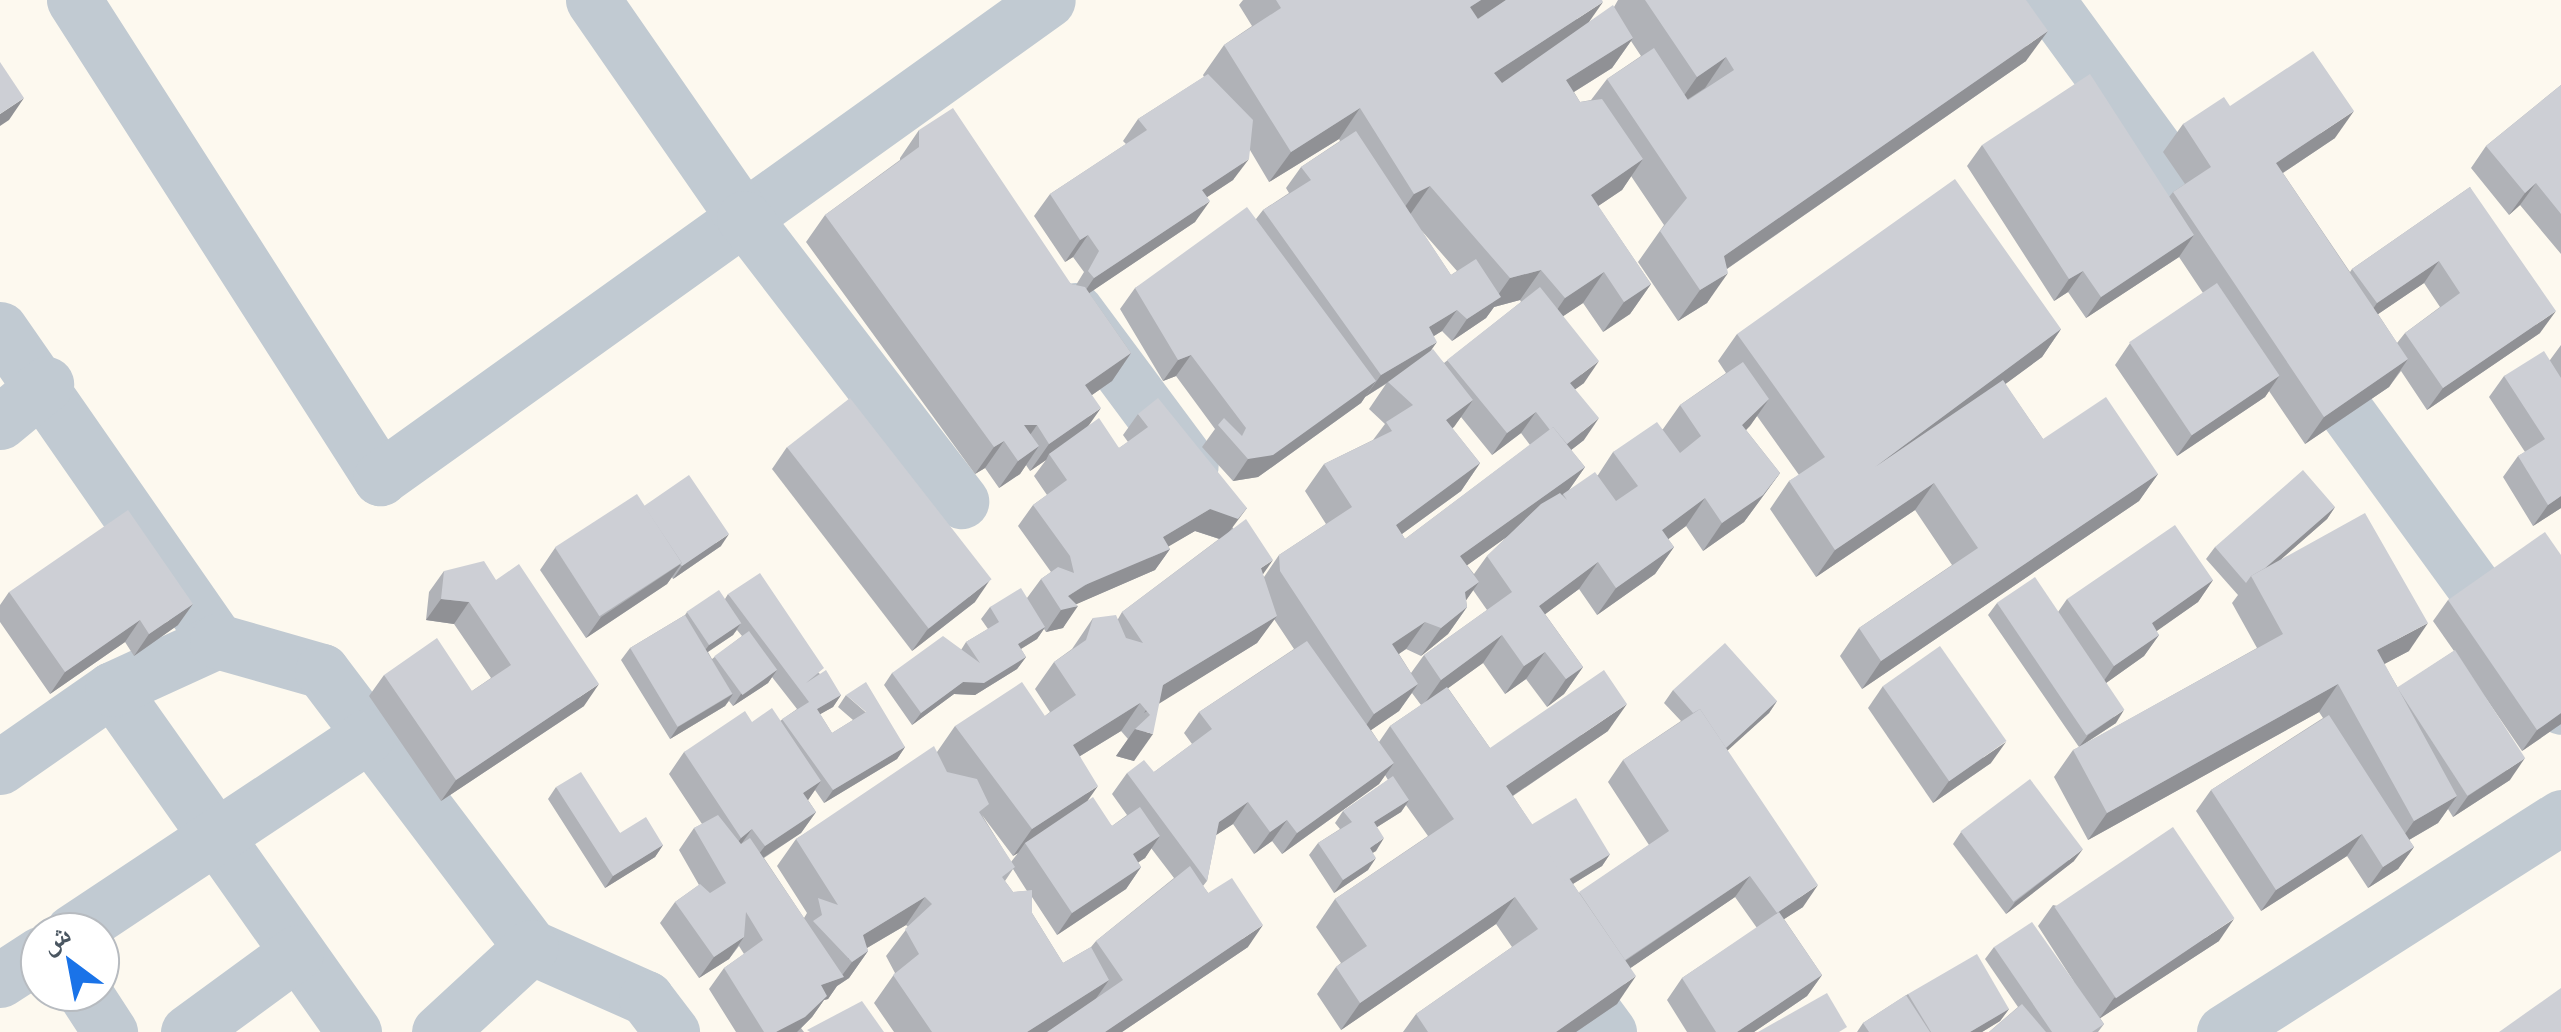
<!DOCTYPE html>
<html>
<head>
<meta charset="utf-8">
<style>
  body { margin:0 }
  #map { position:relative; width:2561px; height:1032px; overflow:hidden; background:#f5f3f3; font-family:Cabin,"Noto Naskh Arabic",sans-serif }
  div>[style] { position:absolute }
  .commercial>* { inset:0; background:#fdf9ef }
  .minor>* { height:55px; margin:-27.5px; padding:0 27.5px; transform-origin:27.5px; border-radius:27.5px; background:#c1cad2 }
  .wall>* { inset:0; background:#b0b2b7 }
  .shaded-wall>* { inset:0; background:#909195 }
  .building>* { inset:0; background:#cdcfd5; transform-origin:0 0 }
  span { translate:-50% -50%; white-space:nowrap; text-align:center; line-height:1.15; -webkit-text-stroke:8px #fff; paint-order:stroke }
  .north { position:absolute; left:20px; top:912px; width:100px; height:100px; box-sizing:border-box; background:#fff; border:2px solid #b7bbc0; border-radius:50%; rotate:328deg; font-size:28px; font-weight:700; line-height:40px; text-align:center; color:#4a5661 }
  .north::after { content:''; display:block; margin:auto; width:35px; height:45px; background:#1a73e8; clip-path:polygon(50% 0,100% 100%,50% 72%,0 100%) }
</style>
</head>
<body>
<div id="map">
  <div class="commercial">
    <i style="clip-path:polygon(evenodd,0 0,2561px 0,2561px 1032px,0 1032px,0 0,40px 932px,100px 932px,100px 992px,40px 992px,40px 932px)"></i>
  </div>
  <div class="minor">
    <i style="left:74px;top:0;width:568px;rotate:57.37deg"></i>
    <i style="left:380px;top:478px;width:821px;rotate:-35.59deg"></i>
    <i style="left:593px;top:0;width:265px;rotate:55.3deg"></i>
    <i style="left:744px;top:218px;width:357px;rotate:52.5deg"></i>
    <i style="left:2047px;top:0;width:302px;rotate:53.9deg"></i>
    <i style="left:1075px;top:310px;width:194px;rotate:53.4deg"></i>
    <i style="left:0;top:329px;width:380px;rotate:55.2deg"></i>
    <i style="left:2305px;top:354px;width:436px;rotate:54deg"></i>
    <i style="left:0;top:422px;width:60px;rotate:-39.6deg"></i>
    <i style="left:112px;top:689px;width:420px;rotate:54.8deg"></i>
    <i style="left:0;top:767px;width:136px;rotate:-34.9deg"></i>
    <i style="left:112px;top:689px;width:115px;rotate:-24.6deg"></i>
    <i style="left:217px;top:641px;width:109px;rotate:15.9deg"></i>
    <i style="left:322px;top:671px;width:346px;rotate:52.9deg"></i>
    <i style="left:531px;top:947px;width:126px;rotate:23.9deg"></i>
    <i style="left:646px;top:998px;width:43px;rotate:52.6deg"></i>
    <i style="left:72px;top:932px;width:354px;rotate:-33.6deg"></i>
    <i style="left:1554px;top:957px;width:93px;rotate:53.7deg"></i>
    <i style="left:0;top:980px;width:48px;rotate:-33deg"></i>
    <i style="left:84px;top:992px;width:48px;rotate:57deg"></i>
    <i style="left:188px;top:1032px;width:134px;rotate:-36.2deg"></i>
    <i style="left:439px;top:1032px;width:125px;rotate:-42.7deg"></i>
    <i style="left:2224px;top:1032px;width:400px;rotate:-32.5deg"></i>
  </div>
  <div class="wall">
    <i style="clip-path:polygon(evenodd,1243px 0,1506px 0,1589px 22px,1614px 7px,1618px 0,2026px 0,2026px 61px,1727px 269px,1707px 303px,1678px 321px,1638px 262px,1664px 225px,1631px 176px,1622px 190px,1598px 206px,1651px 284px,1630px 314px,1603px 332px,1583px 303px,1563px 316px,1584px 383px,1575px 389px,1584px 440px,1571px 450px,1585px 467px,1569px 490px,1598px 475px,1613px 452px,1663px 429px,1680px 405px,1726px 373px,1718px 361px,1737px 334px,2061px 329px,2042px 357px,2005px 384px,2043px 439px,2158px 474px,2139px 501px,1862px 689px,1840px 656px,1859px 628px,1952px 565px,1915px 510px,1816px 577px,1770px 509px,1789px 481px,1799px 475px,1757px 416px,1746px 430px,1780px 473px,1744px 522px,1703px 551px,1686px 526px,1668px 539px,1674px 547px,1655px 574px,1597px 615px,1579px 589px,1545px 614px,1583px 667px,1564px 694px,1547px 707px,1526px 679px,1505px 694px,1483px 663px,1448px 688px,1490px 748px,1608px 731px,1513px 796px,1532px 825px,1610px 854px,1602px 866px,1573px 884px,1579px 893px,1649px 845px,1608px 782px,1623px 760px,1681px 721px,1664px 703px,1673px 690px,1777px 701px,1769px 713px,1727px 750px,1803px 907px,1784px 919px,1822px 975px,1807px 996px,1754px 1032px,1687px 1032px,1667px 1000px,1682px 978px,1757px 928px,1735px 897px,1630px 968px,1617px 1004px,1576px 1032px,1403px 1032px,1416px 1014px,1512px 947px,1496px 924px,1341px 1030px,1317px 994px,1336px 967px,1341px 963px,1316px 927px,1335px 899px,1428px 836px,1406px 805px,1401px 812px,1377px 827px,1376px 851px,1373px 852px,1368px 870px,1334px 893px,1309px 855px,1318px 843px,1340px 829px,1335px 823px,1343px 811px,1388px 780px,1385px 775px,1379px 784px,1282px 854px,1272px 841px,1254px 854px,1233px 824px,1216px 835px,1207px 881px,1203px 886px,1248px 947px,1122px 1032px,894px 1032px,874px 1003px,895px 973px,886px 956px,908px 927px,906px 925px,867px 948px,868px 951px,849px 978px,837px 986px,828px 999px,824px 1000px,812px 1017px,801px 1028px,804px 1032px,736px 1032px,709px 989px,724px 968px,744px 954px,739px 946px,729px 959px,699px 978px,660px 923px,675px 902px,699px 885px,679px 850px,694px 828px,702px 824px,669px 774px,684px 752px,752px 722px,780px 721px,797px 709px,772px 677px,768px 683px,733px 706px,729px 701px,725px 706px,670px 739px,621px 660px,630px 648px,685px 615px,687px 612px,725px 599px,728px 594px,820px 674px,841px 695px,833px 707px,820px 714px,832px 733px,853px 720px,838px 707px,846px 695px,905px 747px,897px 759px,824px 803px,815px 790px,808px 800px,816px 812px,801px 833px,764px 858px,804px 918px,807px 913px,777px 866px,796px 839px,937px 752px,955px 726px,1045px 716px,1050px 712px,1035px 689px,1054px 662px,1072px 649px,1093px 618px,1118px 619px,1122px 612px,1219px 539px,1195px 531px,1168px 546px,1170px 549px,1155px 570px,1076px 604px,1063px 628px,1046px 632px,1044px 629px,1037px 639px,1021px 649px,1026px 657px,1017px 669px,975px 695px,954px 694px,912px 725px,884px 685px,892px 673px,961px 650px,966px 642px,988px 629px,981px 619px,990px 607px,1027px 598px,1041px 579px,1051px 572px,1018px 526px,1033px 505px,1047px 495px,1034px 476px,1046px 460px,1030px 471px,1026px 465px,1020px 474px,999px 488px,985px 468px,975px 474px,806px 242px,825px 215px,900px 160px,900px 158px,919px 130px,1071px 284px,1076px 285px,1084px 272px,1073px 257px,1065px 262px,1034px 216px,1050px 194px,1126px 144px,1123px 141px,1138px 119px,1204px 77px,1203px 75px,1224px 45px,1252px 26px,1239px 5px,1243px 0,1631px 41px,1641px 56px,1607px 79px,1591px 100px,1580px 102px,1574px 92px,1612px 68px,1631px 41px,1243px 0,1339px 139px,1340px 141px,1301px 167px,1286px 188px,1289px 193px,1263px 210px,1256px 219px,1135px 288px,1120px 309px,1163px 381px,1176px 376px,1215px 429px,1202px 447px,1233px 481px,1258px 477px,1361px 403px,1365px 397px,1386px 384px,1369px 409px,1385px 424px,1373px 440px,1324px 464px,1305px 491px,1326px 524px,1279px 555px,1264px 577px,1233px 528px,1138px 414px,1123px 435px,1128px 442px,1119px 448px,1087px 427px,1092px 395px,1112px 381px,1131px 353px,1089px 293px,1195px 222px,1207px 197px,1233px 180px,1250px 150px,1269px 182px,1339px 139px,1243px 0,1421px 230px,1457px 271px,1451px 275px,1421px 230px,1243px 0,1520px 300px,1521px 302px,1444px 363px,1431px 351px,1434px 336px,1442px 331px,1452px 341px,1486px 318px,1494px 307px,1520px 300px,1243px 0,1461px 417px,1492px 455px,1521px 433px,1530px 445px,1405px 539px,1402px 534px,1461px 491px,1480px 463px,1452px 428px,1461px 417px,1243px 0,1508px 536px,1487px 556px,1474px 574px,1467px 565px,1508px 536px,1243px 0,1473px 590px,1487px 610px,1424px 655px,1411px 673px,1399px 654px,1406px 649px,1421px 656px,1448px 634px,1467px 607px,1466px 600px,1473px 590px,1243px 0,1274px 619px,1294px 649px,1199px 712px,1184px 733px,1192px 744px,1154px 772px,1127px 773px,1112px 794px,1127px 815px,1112px 826px,1088px 801px,1080px 756px,1121px 731px,1128px 739px,1116px 756px,1134px 761px,1159px 703px,1257px 643px,1274px 619px,1243px 0,737px 630px,742px 636px,712px 659px,708px 652px,733px 635px,737px 630px,1243px 0,1412px 693px,1421px 705px,1390px 726px,1379px 742px,1371px 730px,1399px 711px,1412px 693px,1243px 0,982px 815px,1013px 856px,1018px 853px,1011px 862px,982px 815px,1243px 0,1151px 848px,1174px 878px,1096px 941px,1091px 947px,1063px 963px,1032px 913px,1032px 897px,1057px 935px,1126px 889px,1141px 867px,1138px 862px,1145px 858px,1151px 848px,1243px 0,1013px 869px,1027px 891px,1013px 892px,1005px 881px,1013px 869px)"></i>
    <i style="clip-path:polygon(2561px 85px,2561px 254px,2520px 205px,2509px 215px,2471px 168px,2486px 146px)"></i>
    <i style="clip-path:polygon(evenodd,2230px 106px,2335px 138px,2283px 173px,2350px 272px,2352px 269px,2470px 187px,2540px 333px,2427px 410px,2401px 371px,2389px 387px,2305px 444px,2269px 391px,2265px 397px,2177px 456px,2115px 365px,2130px 343px,2203px 293px,2179px 257px,2086px 318px,2068px 292px,2054px 301px,1967px 166px,1982px 145px,2169px 197px,2173px 192px,2185px 184px,2163px 152px,2183px 124px,2230px 106px,2424px 283px,2440px 307px,2405px 333px,2397px 343px,2378px 314px,2424px 283px)"></i>
    <i style="clip-path:polygon(2561px 345px,2561px 508px,2533px 526px,2503px 477px,2518px 456px,2525px 452px,2489px 397px,2504px 376px,2550px 360px)"></i>
    <i style="clip-path:polygon(787px 447px,975px 602px,912px 651px,772px 469px)"></i>
    <i style="clip-path:polygon(644px 506px,721px 546px,673px 579px,672px 577px,667px 584px,586px 638px,540px 570px,555px 548px)"></i>
    <i style="clip-path:polygon(2335px 507px,2327px 519px,2281px 559px,2409px 651px,2384px 664px,2398px 688px,2454px 651px,2433px 621px,2448px 600px,2561px 555px,2561px 724px,2522px 751px,2485px 697px,2510px 780px,2453px 817px,2448px 809px,2438px 823px,2409px 840px,2414px 847px,2398px 869px,2368px 888px,2347px 856px,2261px 911px,2196px 811px,2211px 790px,2323px 718px,2319px 712px,2088px 840px,2054px 777px,2073px 750px,2079px 747px,1988px 615px,1997px 603px,2058px 612px,2067px 599px,2213px 580px,2198px 602px,2156px 631px,2159px 635px,2144px 656px,2106px 683px,2116px 723px,2083px 745px,2257px 648px,2232px 603px,2238px 595px,2206px 559px,2215px 547px)"></i>
    <i style="clip-path:polygon(444px 571px,496px 580px,584px 706px,441px 801px,369px 696px,384px 675px,472px 691px,491px 678px,454px 624px,426px 620px,429px 592px)"></i>
    <i style="clip-path:polygon(9px 592px,178px 625px,134px 656px,125px 642px,50px 694px,0 622px,0 605px)"></i>
    <i style="clip-path:polygon(1883px 686px,1991px 763px,1933px 803px,1868px 708px)"></i>
    <i style="clip-path:polygon(556px 787px,620px 833px,663px 845px,655px 857px,605px 888px,548px 799px)"></i>
    <i style="clip-path:polygon(1961px 832px,2074px 861px,2006px 914px,1953px 844px)"></i>
    <i style="clip-path:polygon(2053px 905px,2219px 941px,2100px 1018px,2104px 1024px,2098px 1032px,1989px 1032px,2018px 1007px,1985px 959px,1994px 947px,2074px 982px,2038px 926px)"></i>
    <i style="clip-path:polygon(1908px 994px,2009px 1009px,2000px 1021px,1982px 1032px,1857px 1032px,1863px 1023px)"></i>
  </div>
  <div class="shaded-wall">
    <i style="clip-path:polygon(1481px 0,1506px 0,1449px 38px,1470px 7px)"></i>
    <i style="clip-path:polygon(1603px 2px,1582px 32px,1473px 103px,1494px 73px)"></i>
    <i style="clip-path:polygon(2048px 31px,2026px 61px,1702px 286px,1724px 256px)"></i>
    <i style="clip-path:polygon(1633px 38px,1612px 68px,1545px 110px,1566px 80px)"></i>
    <i style="clip-path:polygon(1726px 57px,1705px 88px,1676px 107px,1697px 77px)"></i>
    <i style="clip-path:polygon(24px 98px,9px 120px,0 126px,0 114px)"></i>
    <i style="clip-path:polygon(1360px 108px,1339px 139px,1269px 182px,1291px 152px)"></i>
    <i style="clip-path:polygon(2354px 111px,2335px 138px,2257px 190px,2276px 163px)"></i>
    <i style="clip-path:polygon(1249px 159px,1233px 180px,1186px 211px,1202px 190px)"></i>
    <i style="clip-path:polygon(1643px 159px,1622px 190px,1570px 225px,1591px 195px)"></i>
    <i style="clip-path:polygon(2536px 183px,2520px 205px,2509px 215px,2525px 193px)"></i>
    <i style="clip-path:polygon(1430px 186px,1409px 216px,1392px 225px,1414px 194px)"></i>
    <i style="clip-path:polygon(1210px 201px,1195px 222px,1079px 300px,1094px 278px)"></i>
    <i style="clip-path:polygon(1088px 235px,1073px 257px,1065px 262px,1080px 240px)"></i>
    <i style="clip-path:polygon(2194px 235px,2179px 257px,2086px 318px,2101px 297px)"></i>
    <i style="clip-path:polygon(2439px 261px,2424px 283px,2362px 325px,2377px 303px)"></i>
    <i style="clip-path:polygon(1541px 270px,1520px 300px,1494px 307px,1486px 318px,1452px 341px,1467px 319px,1493px 302px,1510px 278px)"></i>
    <i style="clip-path:polygon(2083px 271px,2068px 292px,2054px 301px,2069px 279px)"></i>
    <i style="clip-path:polygon(1604px 272px,1583px 303px,1544px 329px,1565px 298px)"></i>
    <i style="clip-path:polygon(1728px 273px,1707px 303px,1678px 321px,1700px 290px)"></i>
    <i style="clip-path:polygon(1651px 284px,1630px 314px,1603px 332px,1624px 302px)"></i>
    <i style="clip-path:polygon(1457px 310px,1442px 331px,1414px 348px,1429px 327px)"></i>
    <i style="clip-path:polygon(2556px 311px,2540px 333px,2427px 410px,2443px 388px)"></i>
    <i style="clip-path:polygon(2061px 329px,2042px 357px,1856px 494px,1875px 467px)"></i>
    <i style="clip-path:polygon(1437px 342px,1422px 363px,1388px 382px,1365px 397px,1381px 375px)"></i>
    <i style="clip-path:polygon(1131px 353px,1112px 381px,1066px 413px,1085px 385px)"></i>
    <i style="clip-path:polygon(1191px 355px,1176px 376px,1163px 381px,1178px 360px)"></i>
    <i style="clip-path:polygon(2408px 359px,2389px 387px,2305px 444px,2324px 417px)"></i>
    <i style="clip-path:polygon(1599px 361px,1584px 383px,1555px 404px,1570px 383px)"></i>
    <i style="clip-path:polygon(2280px 375px,2265px 397px,2177px 456px,2192px 435px)"></i>
    <i style="clip-path:polygon(1376px 381px,1361px 403px,1258px 477px,1233px 481px,1248px 459px)"></i>
    <i style="clip-path:polygon(1769px 399px,1750px 426px,1723px 453px,1742px 425px)"></i>
    <i style="clip-path:polygon(1473px 400px,1454px 427px,1427px 447px,1446px 420px)"></i>
    <i style="clip-path:polygon(1101px 408px,1082px 435px,1049px 454px,1046px 460px,1030px 471px,1049px 444px)"></i>
    <i style="clip-path:polygon(1536px 412px,1521px 433px,1492px 455px,1507px 433px)"></i>
    <i style="clip-path:polygon(1599px 418px,1584px 440px,1548px 468px,1563px 447px)"></i>
    <i style="clip-path:polygon(1024px 425px,1037px 425px,1018px 452px)"></i>
    <i style="clip-path:polygon(1004px 441px,985px 468px,975px 474px,994px 447px)"></i>
    <i style="clip-path:polygon(1039px 446px,1020px 474px,999px 488px,1018px 461px)"></i>
    <i style="clip-path:polygon(1480px 463px,1461px 491px,1377px 552px,1396px 525px)"></i>
    <i style="clip-path:polygon(1585px 467px,1566px 494px,1563px 494px,1560px 499px,1441px 584px,1460px 556px)"></i>
    <i style="clip-path:polygon(1780px 473px,1744px 522px,1703px 551px,1722px 523px)"></i>
    <i style="clip-path:polygon(2158px 474px,2139px 501px,1862px 689px,1881px 661px)"></i>
    <i style="clip-path:polygon(1934px 483px,1915px 510px,1816px 577px,1835px 550px)"></i>
    <i style="clip-path:polygon(2561px 496px,2561px 508px,2533px 526px,2548px 505px)"></i>
    <i style="clip-path:polygon(1705px 498px,1686px 526px,1643px 558px,1662px 530px)"></i>
    <i style="clip-path:polygon(2335px 507px,2327px 519px,2255px 582px,2253px 579px)"></i>
    <i style="clip-path:polygon(1247px 508px,1223px 540px,1195px 531px,1149px 558px,1170px 549px,1155px 570px,1070px 607px,1078px 606px,1063px 628px,1046px 632px,1061px 610px,1068px 596px,1163px 537px,1210px 509px)"></i>
    <i style="clip-path:polygon(729px 534px,721px 546px,673px 579px,682px 566px)"></i>
    <i style="clip-path:polygon(1674px 547px,1655px 574px,1597px 615px,1616px 588px)"></i>
    <i style="clip-path:polygon(1273px 560px,1254px 587px,1261px 568px)"></i>
    <i style="clip-path:polygon(1598px 562px,1579px 589px,1520px 633px,1539px 606px)"></i>
    <i style="clip-path:polygon(682px 563px,667px 584px,586px 638px,601px 617px)"></i>
    <i style="clip-path:polygon(990px 580px,975px 602px,912px 651px,927px 630px)"></i>
    <i style="clip-path:polygon(2213px 580px,2198px 602px,2137px 645px,2152px 623px)"></i>
    <i style="clip-path:polygon(1479px 582px,1460px 609px,1465px 592px)"></i>
    <i style="clip-path:polygon(441px 599px,469px 602px,454px 624px,426px 620px)"></i>
    <i style="clip-path:polygon(193px 604px,178px 625px,134px 656px,149px 634px)"></i>
    <i style="clip-path:polygon(1467px 607px,1448px 634px,1421px 656px,1441px 628px)"></i>
    <i style="clip-path:polygon(1277px 616px,1257px 643px,1144px 713px,1163px 685px)"></i>
    <i style="clip-path:polygon(140px 620px,125px 642px,50px 694px,65px 672px)"></i>
    <i style="clip-path:polygon(1425px 622px,1406px 649px,1373px 671px,1392px 644px)"></i>
    <i style="clip-path:polygon(741px 623px,733px 635px,700px 657px,709px 645px)"></i>
    <i style="clip-path:polygon(2428px 623px,2409px 651px,2358px 678px,2377px 650px)"></i>
    <i style="clip-path:polygon(1045px 627px,1037px 639px,1009px 656px,1018px 644px)"></i>
    <i style="clip-path:polygon(1502px 635px,1483px 663px,1422px 707px,1441px 680px)"></i>
    <i style="clip-path:polygon(2159px 635px,2144px 656px,2099px 688px,2114px 666px)"></i>
    <i style="clip-path:polygon(1545px 652px,1526px 679px,1505px 694px,1524px 666px)"></i>
    <i style="clip-path:polygon(1026px 657px,1017px 669px,975px 695px,954px 694px,912px 725px,921px 713px,963px 682px)"></i>
    <i style="clip-path:polygon(1583px 667px,1564px 694px,1547px 707px,1566px 679px)"></i>
    <i style="clip-path:polygon(777px 670px,768px 683px,733px 706px,741px 694px)"></i>
    <i style="clip-path:polygon(599px 684px,584px 706px,441px 801px,456px 780px)"></i>
    <i style="clip-path:polygon(1418px 684px,1399px 711px,1355px 741px,1374px 714px)"></i>
    <i style="clip-path:polygon(2338px 684px,2319px 712px,2088px 840px,2107px 813px)"></i>
    <i style="clip-path:polygon(733px 694px,725px 706px,670px 739px,678px 727px)"></i>
    <i style="clip-path:polygon(841px 695px,833px 707px,808px 721px,817px 709px)"></i>
    <i style="clip-path:polygon(1777px 701px,1769px 713px,1716px 761px,1725px 748px)"></i>
    <i style="clip-path:polygon(1140px 703px,1121px 731px,1054px 772px,1073px 745px)"></i>
    <i style="clip-path:polygon(1627px 704px,1608px 731px,1487px 813px,1506px 786px)"></i>
    <i style="clip-path:polygon(2124px 710px,2116px 723px,2079px 747px,2088px 735px)"></i>
    <i style="clip-path:polygon(2561px 713px,2561px 724px,2522px 751px,2537px 730px)"></i>
    <i style="clip-path:polygon(1135px 729px,1153px 734px,1134px 761px,1116px 756px)"></i>
    <i style="clip-path:polygon(2006px 742px,1991px 763px,1933px 803px,1949px 781px)"></i>
    <i style="clip-path:polygon(905px 747px,897px 759px,824px 803px,833px 790px)"></i>
    <i style="clip-path:polygon(2525px 758px,2510px 780px,2453px 817px,2468px 796px)"></i>
    <i style="clip-path:polygon(1394px 763px,1379px 784px,1282px 854px,1297px 833px)"></i>
    <i style="clip-path:polygon(821px 781px,806px 803px,803px 793px)"></i>
    <i style="clip-path:polygon(1098px 786px,1079px 813px,1025px 843px,1018px 853px,1013px 856px,1032px 829px)"></i>
    <i style="clip-path:polygon(2457px 796px,2438px 823px,2395px 848px,2414px 821px)"></i>
    <i style="clip-path:polygon(1409px 800px,1401px 812px,1366px 834px,1374px 822px)"></i>
    <i style="clip-path:polygon(1248px 802px,1233px 824px,1204px 843px,1219px 822px)"></i>
    <i style="clip-path:polygon(816px 812px,801px 833px,749px 867px,765px 846px)"></i>
    <i style="clip-path:polygon(1287px 820px,1272px 841px,1254px 854px,1270px 832px)"></i>
    <i style="clip-path:polygon(752px 829px,737px 850px,726px 859px,741px 838px)"></i>
    <i style="clip-path:polygon(2362px 834px,2347px 856px,2261px 911px,2276px 890px)"></i>
    <i style="clip-path:polygon(1160px 836px,1145px 858px,1118px 876px,1133px 854px)"></i>
    <i style="clip-path:polygon(1384px 838px,1376px 851px,1361px 860px,1370px 848px)"></i>
    <i style="clip-path:polygon(663px 845px,655px 857px,605px 888px,613px 876px)"></i>
    <i style="clip-path:polygon(2414px 847px,2398px 869px,2368px 888px,2383px 867px)"></i>
    <i style="clip-path:polygon(2083px 849px,2074px 861px,2006px 914px,2015px 902px)"></i>
    <i style="clip-path:polygon(1610px 854px,1602px 866px,1553px 896px,1562px 884px)"></i>
    <i style="clip-path:polygon(1376px 858px,1368px 870px,1334px 893px,1343px 880px)"></i>
    <i style="clip-path:polygon(1141px 867px,1126px 889px,1057px 935px,1072px 913px)"></i>
    <i style="clip-path:polygon(1750px 876px,1735px 897px,1610px 982px,1625px 961px)"></i>
    <i style="clip-path:polygon(1818px 885px,1803px 907px,1761px 934px,1777px 913px)"></i>
    <i style="clip-path:polygon(925px 897px,906px 925px,848px 959px,863px 935px)"></i>
    <i style="clip-path:polygon(1515px 897px,1496px 924px,1341px 1030px,1360px 1003px)"></i>
    <i style="clip-path:polygon(2234px 919px,2219px 941px,2099px 1019px,2114px 998px)"></i>
    <i style="clip-path:polygon(1263px 925px,1248px 947px,1122px 1032px,1105px 1032px)"></i>
    <i style="clip-path:polygon(744px 937px,729px 959px,699px 978px,714px 957px)"></i>
    <i style="clip-path:polygon(868px 951px,849px 978px,837px 986px,828px 999px,824px 1000px,812px 1017px,797px 1032px,776px 1032px,821px 985px,840px 978px,852px 962px)"></i>
    <i style="clip-path:polygon(1822px 975px,1807px 996px,1754px 1032px,1737px 1032px)"></i>
    <i style="clip-path:polygon(1636px 976px,1617px 1004px,1576px 1032px,1556px 1032px)"></i>
    <i style="clip-path:polygon(1109px 980px,1090px 1007px,1051px 1032px,1027px 1032px)"></i>
    <i style="clip-path:polygon(2009px 1009px,2000px 1021px,1982px 1032px,1970px 1032px)"></i>
  </div>
  <div class="building">
    <i style="clip-path:polygon(1276px 0,1481px 0,1470px 7px,1478px 19px,1506px 0,1602px 0,1603px 2px,1494px 73px,1502px 83px,1613px 5px,1633px 38px,1566px 80px,1580px 102px,1602px 99px,1643px 159px,1591px 195px,1651px 284px,1624px 302px,1604px 272px,1565px 298px,1541px 270px,1510px 278px,1430px 186px,1414px 194px,1360px 108px,1291px 152px,1224px 45px,1281px 8px)"></i>
    <i style="clip-path:polygon(1645px 0,2026px 0,2048px 31px,1724px 256px,1728px 273px,1700px 290px,1660px 231px,1687px 198px,1607px 79px,1654px 48px,1688px 100px,1734px 70px,1726px 57px,1697px 77px)"></i>
    <i style="clip-path:polygon(2313px 51px,2354px 111px,2276px 163px,2408px 359px,2324px 417px,2173px 192px,2211px 167px,2183px 124px,2224px 97px,2230px 106px)"></i>
    <i style="clip-path:polygon(0 62px,24px 98px,0 114px)"></i>
    <i style="clip-path:polygon(1208px 74px,1253px 120px,1249px 159px,1202px 190px,1210px 201px,1094px 278px,1088px 271px,1099px 251px,1088px 235px,1080px 240px,1050px 194px,1147px 130px,1138px 119px)"></i>
    <i style="clip-path:polygon(2090px 74px,2194px 235px,2101px 297px,2083px 271px,2069px 279px,1982px 145px)"></i>
    <i style="clip-path:polygon(2561px 85px,2561px 214px,2536px 183px,2525px 193px,2486px 146px)"></i>
    <i style="clip-path:polygon(953px 108px,1071px 284px,1085px 287px,1131px 353px,1085px 385px,1101px 408px,1049px 444px,1037px 425px,1024px 425px,1039px 446px,1018px 461px,1004px 441px,994px 447px,825px 215px,919px 147px,919px 130px)"></i>
    <i style="clip-path:polygon(1356px 131px,1451px 275px,1476px 259px,1501px 297px,1467px 319px,1457px 310px,1429px 327px,1437px 342px,1381px 375px,1263px 210px,1311px 180px,1301px 167px)"></i>
    <i style="clip-path:polygon(1955px 179px,2061px 329px,1875px 467px,2003px 380px,2043px 439px,2106px 397px,2158px 474px,1881px 661px,1859px 628px,1978px 548px,1934px 483px,1835px 550px,1789px 481px,1825px 457px,1737px 334px)"></i>
    <i style="clip-path:polygon(2470px 187px,2556px 311px,2443px 388px,2405px 333px,2460px 293px,2439px 261px,2377px 303px,2352px 269px)"></i>
    <i style="clip-path:polygon(1247px 207px,1376px 381px,1273px 455px,1248px 459px,1218px 425px,1224px 418px,1242px 436px,1246px 428px,1191px 355px,1178px 360px,1135px 288px)"></i>
    <i style="left:2217px;top:283px;width:112px;height:106px;rotate:56deg"></i>
    <i style="clip-path:polygon(1540px 287px,1599px 361px,1570px 383px,1599px 418px,1567px 444px,1553px 427px,1550px 430px,1536px 412px,1507px 433px,1447px 360px)"></i>
    <i style="clip-path:polygon(1433px 349px,1473px 400px,1446px 420px,1480px 463px,1396px 525px,1405px 539px,1553px 427px,1585px 467px,1460px 556px,1479px 582px,1465px 592px,1467px 607px,1441px 628px,1425px 622px,1392px 644px,1418px 684px,1374px 714px,1280px 571px,1279px 555px,1352px 507px,1324px 464px,1392px 431px,1386px 422px,1413px 405px,1388px 382px)"></i>
    <i style="clip-path:polygon(2544px 351px,2561px 378px,2561px 496px,2548px 505px,2518px 456px,2545px 439px,2504px 376px)"></i>
    <i style="clip-path:polygon(1743px 362px,1769px 399px,1742px 425px,1780px 473px,1763px 495px,1722px 523px,1705px 498px,1662px 530px,1674px 547px,1616px 588px,1598px 562px,1539px 606px,1583px 667px,1566px 679px,1545px 652px,1524px 666px,1502px 635px,1441px 680px,1424px 655px,1512px 592px,1487px 556px,1541px 504px,1560px 493px,1567px 500px,1563px 494px,1595px 472px,1616px 501px,1638px 486px,1613px 452px,1657px 422px,1680px 453px,1701px 436px,1680px 405px)"></i>
    <i style="left:850px;top:398px;width:230px;height:80px;rotate:52deg"></i>
    <i style="clip-path:polygon(1158px 398px,1247px 508px,1238px 519px,1210px 509px,1163px 537px,1170px 549px,1085px 585px,1068px 596px,1078px 606px,1061px 610px,1041px 579px,1058px 567px,1074px 573px,1070px 556px,1033px 505px,1067px 480px,1049px 454px,1099px 418px,1119px 448px,1148px 427px,1138px 414px)"></i>
    <i style="clip-path:polygon(2303px 470px,2335px 507px,2265px 568px,2251px 576px,2246px 583px,2215px 547px)"></i>
    <i style="clip-path:polygon(689px 475px,729px 534px,682px 566px,680px 564px,682px 563px,644px 506px)"></i>
    <i style="left:637px;top:494px;width:82px;height:98px;rotate:57deg"></i>
    <i style="clip-path:polygon(128px 510px,193px 604px,149px 634px,140px 620px,65px 672px,9px 592px)"></i>
    <i style="clip-path:polygon(2365px 513px,2428px 623px,2377px 650px,2457px 796px,2414px 821px,2338px 684px,2107px 813px,2073px 750px,2283px 634px,2251px 576px)"></i>
    <i style="clip-path:polygon(1246px 519px,1273px 560px,1261px 568px,1277px 616px,1163px 685px,1153px 734px,1135px 729px,1150px 715px,1140px 703px,1073px 745px,1098px 786px,1032px 829px,955px 726px,1022px 682px,1045px 716px,1076px 695px,1054px 662px,1086px 640px,1093px 618px,1116px 615px,1126px 638px,1143px 643px,1122px 612px)"></i>
    <i style="clip-path:polygon(2175px 525px,2213px 580px,2152px 623px,2159px 635px,2114px 666px,2067px 599px)"></i>
    <i style="clip-path:polygon(2545px 532px,2561px 555px,2561px 713px,2537px 730px,2448px 600px)"></i>
    <i style="clip-path:polygon(484px 561px,496px 580px,519px 564px,599px 684px,456px 780px,384px 675px,437px 638px,472px 691px,511px 665px,469px 602px,441px 599px,444px 571px)"></i>
    <i style="clip-path:polygon(760px 573px,824px 668px,806px 683px,826px 670px,841px 695px,817px 709px,832px 733px,866px 712px,846px 695px,866px 682px,905px 747px,833px 790px,782px 719px,809px 702px,728px 594px)"></i>
    <i style="left:2035px;top:577px;width:160px;height:46px;rotate:56deg"></i>
    <i style="clip-path:polygon(1021px 588px,1045px 627px,1018px 644px,1026px 657px,984px 683px,963px 682px,921px 713px,892px 673px,943px 636px,980px 663px,966px 642px,999px 622px,990px 607px)"></i>
    <i style="left:719px;top:590px;width:40px;height:39px;rotate:56deg"></i>
    <i style="left:685px;top:615px;width:92px;height:64px;rotate:59deg"></i>
    <i style="left:749px;top:631px;width:48px;height:43px;rotate:54deg"></i>
    <i style="clip-path:polygon(1307px 641px,1394px 763px,1297px 833px,1287px 820px,1270px 832px,1248px 802px,1219px 822px,1207px 881px,1127px 773px,1144px 760px,1154px 772px,1212px 729px,1199px 712px)"></i>
    <i style="clip-path:polygon(1725px 643px,1777px 701px,1726px 748px,1700px 709px,1693px 713px,1673px 690px)"></i>
    <i style="left:1940px;top:646px;width:116px;height:70px;rotate:55deg"></i>
    <i style="left:2455px;top:650px;width:129px;height:69px;rotate:57deg"></i>
    <i style="clip-path:polygon(1604px 670px,1627px 704px,1506px 786px,1636px 976px,1556px 1032px,1428px 1032px,1416px 1014px,1538px 929px,1515px 897px,1360px 1003px,1336px 967px,1367px 946px,1335px 899px,1454px 819px,1390px 726px,1447px 687px,1490px 748px)"></i>
    <i style="clip-path:polygon(772px 708px,821px 781px,803px 793px,816px 812px,765px 846px,752px 829px,741px 838px,684px 752px,745px 711px,752px 722px)"></i>
    <i style="clip-path:polygon(1700px 709px,1818px 885px,1777px 913px,1750px 876px,1625px 960px,1579px 892px,1669px 831px,1623px 760px)"></i>
    <i style="clip-path:polygon(2329px 715px,2414px 847px,2383px 867px,2362px 834px,2276px 890px,2211px 790px)"></i>
    <i style="clip-path:polygon(934px 746px,947px 772px,977px 779px,989px 804px,979px 812px,1015px 867px,1002px 877px,1013px 892px,1032px 890px,1032px 913px,1063px 963px,1091px 947px,1109px 980px,1027px 1032px,932px 1032px,893px 975px,919px 954px,905px 929px,932px 904px,925px 897px,863px 935px,868px 951px,852px 962px,813px 921px,822px 915px,818px 898px,838px 905px,796px 839px)"></i>
    <i style="clip-path:polygon(581px 772px,620px 833px,646px 817px,663px 845px,613px 876px,556px 787px)"></i>
    <i style="clip-path:polygon(1393px 776px,1409px 800px,1374px 822px,1384px 838px,1370px 848px,1376px 858px,1343px 880px,1318px 843px,1352px 822px,1343px 811px)"></i>
    <i style="left:2030px;top:779px;width:88px;height:87px;rotate:53deg"></i>
    <i style="clip-path:polygon(1093px 797px,1112px 826px,1140px 807px,1160px 836px,1133px 854px,1141px 867px,1072px 913px,1025px 843px)"></i>
    <i style="left:1576px;top:798px;width:66px;height:52px;rotate:59deg"></i>
    <i style="clip-path:polygon(718px 815px,741px 844px,750px 838px,844px 977px,821px 985px,827px 996px,805px 1017px,776px 1032px,764px 1032px,724px 968px,763px 940px,746px 912px,744px 937px,714px 957px,675px 902px,700px 884px,710px 893px,726px 883px,694px 828px)"></i>
    <i style="left:2173px;top:827px;width:110px;height:143px;rotate:56deg"></i>
    <i style="clip-path:polygon(1190px 866px,1208px 893px,1232px 878px,1263px 925px,1105px 1032px,1047px 1032px,1123px 980px,1096px 941px)"></i>
    <i style="clip-path:polygon(1779px 912px,1822px 975px,1737px 1032px,1716px 1032px,1682px 978px)"></i>
    <i style="clip-path:polygon(2032px 922px,2104px 1024px,2092px 1032px,2052px 1032px,1994px 947px)"></i>
    <i style="clip-path:polygon(1977px 954px,2009px 1009px,1970px 1032px,1931px 1032px,1908px 994px)"></i>
    <i style="clip-path:polygon(2561px 988px,2561px 1032px,2499px 1032px)"></i>
    <i style="clip-path:polygon(1827px 993px,1847px 1027px,1839px 1032px,1758px 1032px)"></i>
    <i style="clip-path:polygon(1906px 995px,1930px 1032px,1869px 1032px,1863px 1023px)"></i>
    <i style="clip-path:polygon(862px 1001px,884px 1032px,810px 1032px,807px 1030px)"></i>
    <i style="clip-path:polygon(2022px 1004px,2046px 1032px,1989px 1032px)"></i>
  </div>
  <div class="north">ش</div>
</div>
</body>
</html>
